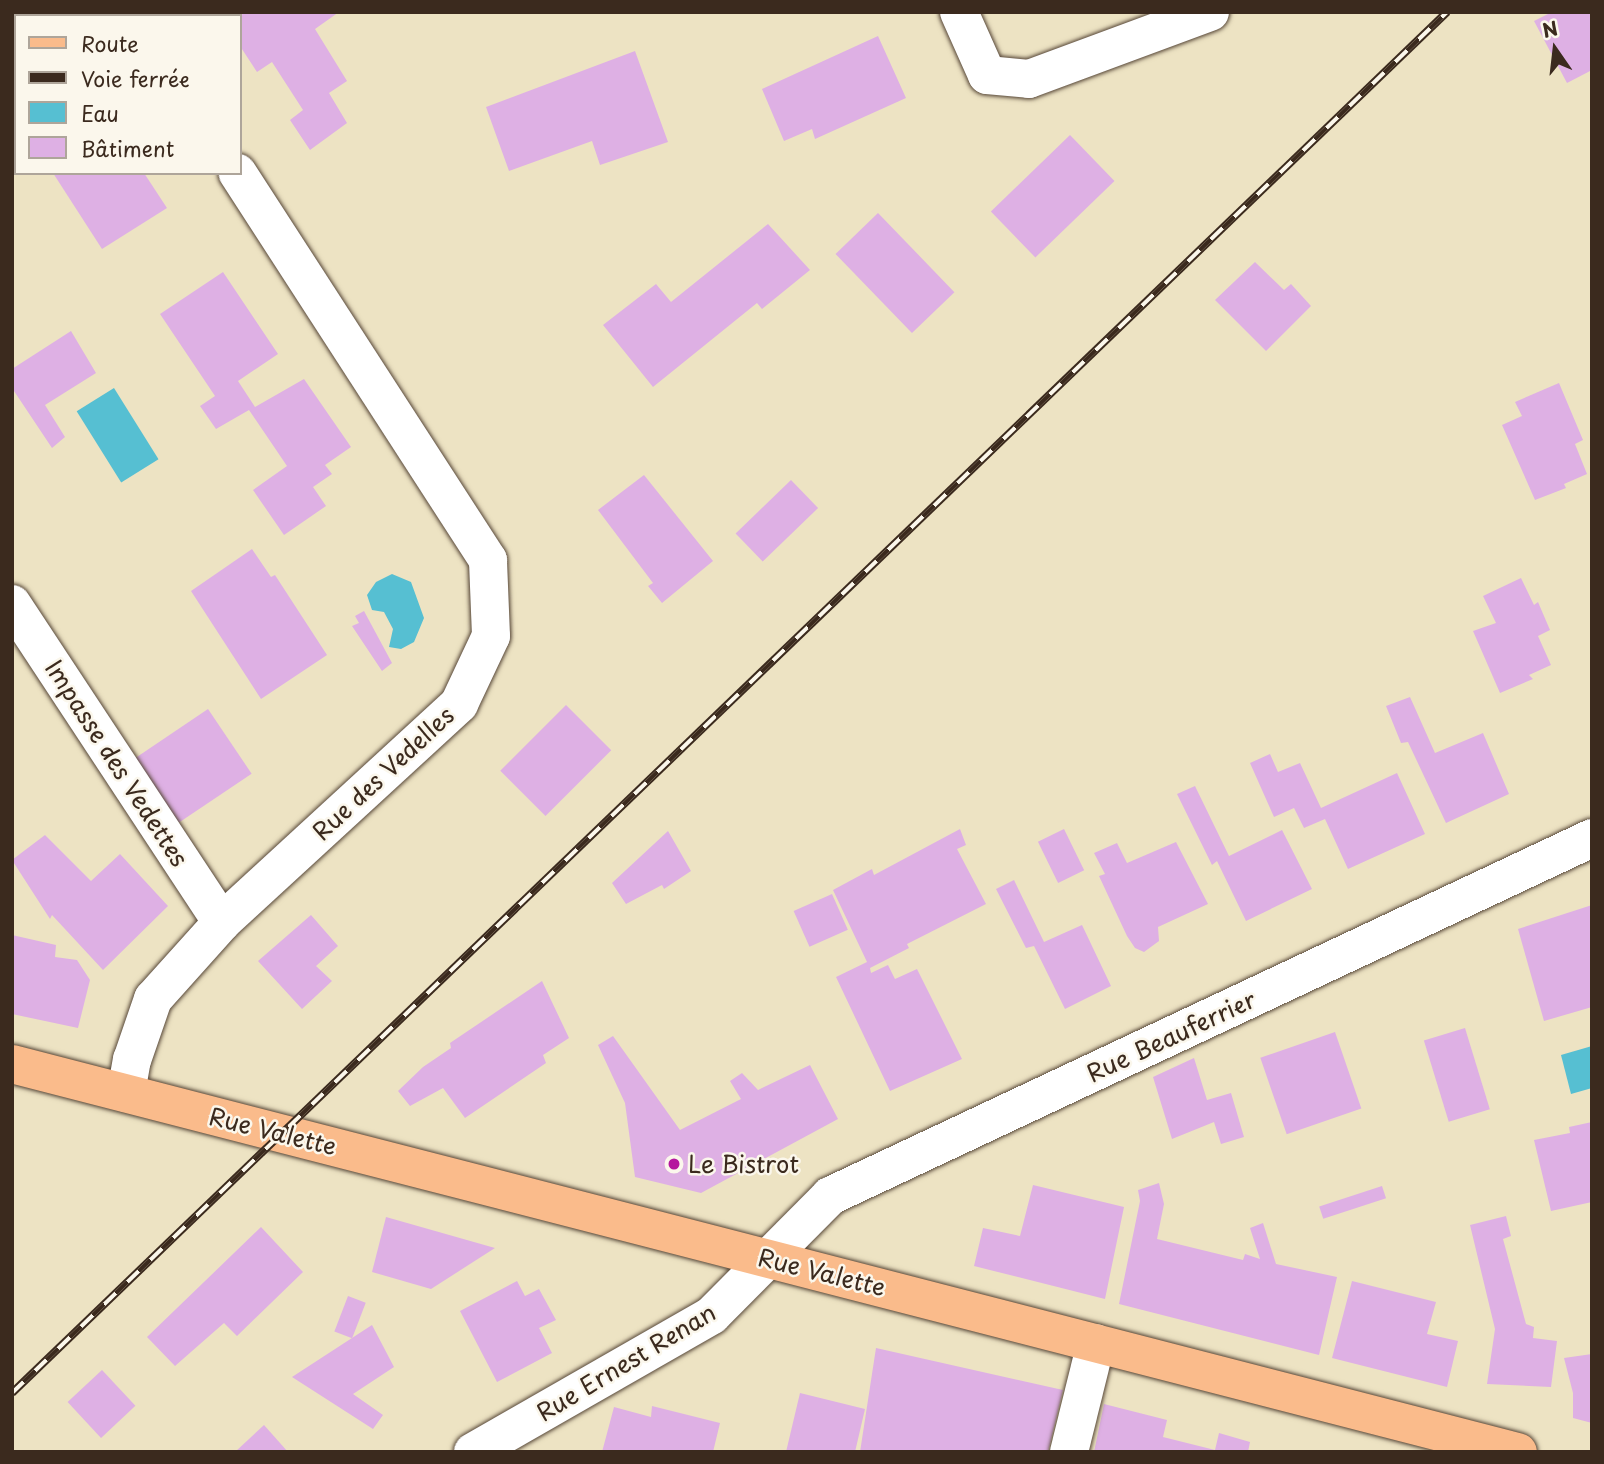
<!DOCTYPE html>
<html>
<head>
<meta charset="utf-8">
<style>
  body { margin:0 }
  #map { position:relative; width:1604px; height:1464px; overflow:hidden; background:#ede3c3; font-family:"Playpen Sans",sans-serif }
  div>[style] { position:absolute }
  .water>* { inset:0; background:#56bfd2; transform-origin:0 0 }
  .building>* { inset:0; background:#deb0e4; transform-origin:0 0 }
  .roads { filter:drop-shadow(0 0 2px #564637) drop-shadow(0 0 2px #564637) }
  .minor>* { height:38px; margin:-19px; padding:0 19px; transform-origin:19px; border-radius:19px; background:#fff }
  .major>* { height:38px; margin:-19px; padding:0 19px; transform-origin:19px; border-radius:19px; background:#fabb8b }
  .rail>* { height:8px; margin-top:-4px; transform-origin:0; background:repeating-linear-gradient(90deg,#fbf7ec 0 16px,#3b2a1e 0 32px); box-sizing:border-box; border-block:2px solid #3b2a1e }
  .dots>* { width:19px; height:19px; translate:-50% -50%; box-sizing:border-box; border:4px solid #fbf7ec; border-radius:50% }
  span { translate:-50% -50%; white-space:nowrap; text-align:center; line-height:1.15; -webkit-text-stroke:5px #fbf7ec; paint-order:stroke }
  .street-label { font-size:24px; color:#3b2a1e }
  .poi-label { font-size:24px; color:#3b2a1e }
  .left { translate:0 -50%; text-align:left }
  .frame { position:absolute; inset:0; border:14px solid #3b2a1e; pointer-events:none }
  .legend { position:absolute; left:14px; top:14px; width:228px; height:161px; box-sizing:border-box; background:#fbf7ec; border:2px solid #aea59a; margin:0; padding:9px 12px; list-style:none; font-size:21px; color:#3b2a1e }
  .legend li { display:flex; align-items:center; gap:14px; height:35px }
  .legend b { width:35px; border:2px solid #aea59a }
  .north { position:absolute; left:1520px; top:14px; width:70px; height:70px; -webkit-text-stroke:5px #fbf7ec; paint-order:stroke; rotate:346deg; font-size:19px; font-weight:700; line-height:28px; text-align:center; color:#3b2a1e }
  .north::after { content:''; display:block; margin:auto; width:24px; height:32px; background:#3b2a1e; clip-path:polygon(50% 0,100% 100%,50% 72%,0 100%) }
</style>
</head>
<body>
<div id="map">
  <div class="water">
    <i style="left:114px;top:388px;width:84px;height:44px;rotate:58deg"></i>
    <i style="clip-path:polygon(392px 574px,411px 582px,424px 618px,414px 642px,401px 649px,389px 647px,393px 629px,384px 612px,372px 610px,367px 595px,376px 582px)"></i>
    <i style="clip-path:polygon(1592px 1046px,1592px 1088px,1571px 1094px,1561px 1055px)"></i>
  </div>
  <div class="building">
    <i style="clip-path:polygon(245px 12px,339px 12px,315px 29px,347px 81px,329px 93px,347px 123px,310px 150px,290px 120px,303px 110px,272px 62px,257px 72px,240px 46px,240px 16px)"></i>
    <i style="clip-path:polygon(1552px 12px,1592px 12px,1592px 70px,1567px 83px,1534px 21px)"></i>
    <i style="clip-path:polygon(878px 36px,906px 98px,815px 139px,812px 129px,784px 141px,762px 89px)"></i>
    <i style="clip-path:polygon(635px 51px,668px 142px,600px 165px,592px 141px,509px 171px,486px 107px)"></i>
    <i style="left:1070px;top:135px;width:64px;height:110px;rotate:46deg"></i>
    <i style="clip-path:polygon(53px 173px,144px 173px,167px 208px,102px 249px)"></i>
    <i style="left:878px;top:213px;width:110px;height:59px;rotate:46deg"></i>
    <i style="clip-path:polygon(768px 224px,810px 270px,762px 309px,757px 303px,653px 387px,603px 325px,656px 284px,671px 302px)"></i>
    <i style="clip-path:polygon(1255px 262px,1284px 290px,1291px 284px,1311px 306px,1266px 351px,1215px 300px)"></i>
    <i style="clip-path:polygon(223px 272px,278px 354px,238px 381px,255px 407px,304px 379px,351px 447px,325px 465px,332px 474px,313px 487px,326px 506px,284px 535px,253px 490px,287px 466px,249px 410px,216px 429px,200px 406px,215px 396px,160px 314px)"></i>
    <i style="clip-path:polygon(71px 331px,96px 373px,45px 405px,65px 437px,52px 448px,12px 388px,12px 369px)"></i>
    <i style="clip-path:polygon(1559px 383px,1583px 440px,1575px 444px,1587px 474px,1564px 484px,1566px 488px,1535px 500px,1502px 425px,1522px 416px,1515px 402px)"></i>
    <i style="clip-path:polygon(644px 475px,713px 561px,662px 603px,648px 586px,653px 583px,598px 510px)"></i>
    <i style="left:791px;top:480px;width:39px;height:77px;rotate:46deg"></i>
    <i style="clip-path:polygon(252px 549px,271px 577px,275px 575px,327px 655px,261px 699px,191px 591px)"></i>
    <i style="clip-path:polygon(1521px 578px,1534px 605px,1538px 602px,1550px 630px,1538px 636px,1551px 665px,1529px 675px,1533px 679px,1500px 693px,1473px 631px,1496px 623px,1483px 596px)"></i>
    <i style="clip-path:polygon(364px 611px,392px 663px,382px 671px,352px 626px,359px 623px,355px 616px)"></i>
    <i style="clip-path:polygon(1410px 697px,1435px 753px,1483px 733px,1509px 794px,1446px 823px,1408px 742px,1401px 743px,1386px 706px)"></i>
    <i style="left:566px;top:705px;width:64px;height:93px;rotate:45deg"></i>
    <i style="left:208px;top:709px;width:78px;height:88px;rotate:56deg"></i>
    <i style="clip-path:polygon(1270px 754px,1278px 772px,1300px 763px,1321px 808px,1397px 773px,1425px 834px,1348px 869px,1325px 819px,1304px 828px,1294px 808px,1274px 817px,1250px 763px)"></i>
    <i style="clip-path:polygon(1195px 786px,1229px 856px,1282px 830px,1312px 889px,1246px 921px,1217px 861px,1212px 865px,1177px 794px)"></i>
    <i style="clip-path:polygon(960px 829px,966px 845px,957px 849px,986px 904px,907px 944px,909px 948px,870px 968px,871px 973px,888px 965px,895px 979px,917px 969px,962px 1059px,890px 1091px,836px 977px,867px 962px,833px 890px,872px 869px,874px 875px)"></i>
    <i style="left:1064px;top:829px;width:46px;height:29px;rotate:64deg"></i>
    <i style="clip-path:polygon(668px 831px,691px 871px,664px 889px,662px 885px,626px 904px,612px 883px)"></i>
    <i style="clip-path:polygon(45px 835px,91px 881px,120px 854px,168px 906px,103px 970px,52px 915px,50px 919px,12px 860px)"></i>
    <i style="clip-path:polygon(1176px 842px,1208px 904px,1158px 927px,1159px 941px,1144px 952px,1135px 948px,1127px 936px,1099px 876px,1105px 874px,1094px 853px,1117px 843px,1127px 863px)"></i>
    <i style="clip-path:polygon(1014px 880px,1044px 942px,1082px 925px,1111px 986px,1065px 1009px,1034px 946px,1026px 948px,996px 889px)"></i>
    <i style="left:832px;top:894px;width:39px;height:42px;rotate:66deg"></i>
    <i style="clip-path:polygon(1592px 905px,1592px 1007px,1544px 1021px,1518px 929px)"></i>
    <i style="clip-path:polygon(311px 915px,338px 946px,316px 966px,332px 981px,302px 1009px,258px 961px)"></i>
    <i style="clip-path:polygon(12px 935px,56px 945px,55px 957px,77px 960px,90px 980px,78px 1028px,12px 1014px)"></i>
    <i style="clip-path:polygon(542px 981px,569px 1038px,543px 1055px,546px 1063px,465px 1118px,443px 1088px,410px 1106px,398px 1091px,423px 1067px,451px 1048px,450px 1043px)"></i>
    <i style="left:1465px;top:1028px;width:85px;height:43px;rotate:73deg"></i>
    <i style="left:1335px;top:1032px;width:81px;height:79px;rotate:71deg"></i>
    <i style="clip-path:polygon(613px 1036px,680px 1130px,741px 1099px,730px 1081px,742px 1073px,758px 1090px,810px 1065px,838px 1119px,701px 1193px,635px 1177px,625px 1103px,598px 1045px)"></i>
    <i style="clip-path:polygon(1194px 1058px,1207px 1100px,1231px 1093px,1244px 1137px,1221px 1144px,1214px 1122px,1172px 1139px,1153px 1077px)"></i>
    <i style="clip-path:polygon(1592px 1122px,1592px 1202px,1551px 1211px,1534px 1140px,1570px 1133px,1569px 1127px)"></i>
    <i style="clip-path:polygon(1159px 1183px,1164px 1204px,1157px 1239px,1243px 1260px,1245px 1254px,1260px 1259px,1250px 1228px,1263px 1223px,1276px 1264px,1337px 1277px,1319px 1355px,1119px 1304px,1140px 1201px,1138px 1190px)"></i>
    <i style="clip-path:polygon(1033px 1185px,1124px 1207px,1105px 1299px,974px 1266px,983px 1228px,1020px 1236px)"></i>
    <i style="left:1382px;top:1186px;width:13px;height:66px;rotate:72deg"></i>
    <i style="clip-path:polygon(1506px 1216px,1511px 1236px,1503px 1239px,1526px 1324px,1534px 1327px,1533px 1338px,1557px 1341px,1551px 1387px,1487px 1384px,1495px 1329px,1470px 1225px)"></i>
    <i style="clip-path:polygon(386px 1217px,495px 1248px,431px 1289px,372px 1272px)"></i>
    <i style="clip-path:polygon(261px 1227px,303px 1272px,237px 1336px,224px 1323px,175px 1366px,147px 1337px)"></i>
    <i style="clip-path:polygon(517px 1281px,525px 1296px,539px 1289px,556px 1320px,539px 1328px,552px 1353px,497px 1382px,460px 1311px)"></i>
    <i style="clip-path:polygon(1352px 1281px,1436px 1302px,1427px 1334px,1458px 1341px,1447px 1387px,1332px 1358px)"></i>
    <i style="left:348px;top:1296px;width:19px;height:38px;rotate:21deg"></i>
    <i style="clip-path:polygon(372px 1325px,394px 1367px,353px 1394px,383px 1415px,373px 1429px,292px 1377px)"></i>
    <i style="clip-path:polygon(876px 1348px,1063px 1390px,1048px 1452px,860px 1452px)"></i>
    <i style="clip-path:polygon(1592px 1354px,1592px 1423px,1573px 1418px,1573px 1393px,1564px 1358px)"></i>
    <i style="left:102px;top:1370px;width:49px;height:47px;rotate:47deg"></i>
    <i style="clip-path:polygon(800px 1393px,865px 1409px,855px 1452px,786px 1452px)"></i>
    <i style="clip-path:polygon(1104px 1404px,1167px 1420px,1163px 1437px,1215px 1450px,1219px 1433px,1250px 1442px,1248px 1452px,1094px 1452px)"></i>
    <i style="clip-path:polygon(652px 1406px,720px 1423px,713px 1452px,602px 1452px,614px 1407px,651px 1417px)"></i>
    <i style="clip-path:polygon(264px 1425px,288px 1452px,235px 1452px)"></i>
  </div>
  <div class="roads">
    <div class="minor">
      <i style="left:134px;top:12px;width:4px;rotate:63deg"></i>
      <i style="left:959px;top:12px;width:69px;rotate:66deg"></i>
      <i style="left:987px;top:75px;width:42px;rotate:5.4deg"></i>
      <i style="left:1029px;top:79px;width:193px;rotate:-20.3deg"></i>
      <i style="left:12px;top:604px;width:381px;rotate:56.6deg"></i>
      <i style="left:126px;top:1093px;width:34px;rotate:-80deg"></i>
      <i style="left:132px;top:1060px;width:65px;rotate:-71deg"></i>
      <i style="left:153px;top:999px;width:103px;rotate:-48.1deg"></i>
      <i style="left:222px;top:922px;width:322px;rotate:-42.6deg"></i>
      <i style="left:459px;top:704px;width:75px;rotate:-64.8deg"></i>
      <i style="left:491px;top:636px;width:76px;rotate:-92.3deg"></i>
      <i style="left:488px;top:560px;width:461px;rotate:-122.9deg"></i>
      <i style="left:473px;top:1452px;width:275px;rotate:-29.8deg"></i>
      <i style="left:712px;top:1315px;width:168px;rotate:-45.2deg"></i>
      <i style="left:830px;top:1196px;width:842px;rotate:-25.16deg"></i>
      <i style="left:1069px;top:1452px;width:112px;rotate:-76.1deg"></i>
    </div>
    <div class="major">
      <i style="left:12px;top:1064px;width:1555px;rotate:14.45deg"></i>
    </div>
  </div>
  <div class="rail">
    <i style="left:12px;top:1393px;width:1992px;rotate:-43.9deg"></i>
  </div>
  <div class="dots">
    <i style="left:674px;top:1164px;background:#b5179e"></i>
  </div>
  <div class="street-label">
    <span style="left:117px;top:763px;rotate:57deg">Impasse des Vedettes</span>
    <span style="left:383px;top:773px;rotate:-43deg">Rue des Vedelles</span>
    <span style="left:1171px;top:1036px;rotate:-25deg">Rue Beauferrier</span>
    <span style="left:273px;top:1131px;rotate:14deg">Rue Valette</span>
    <span style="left:822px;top:1272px;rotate:14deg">Rue Valette</span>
    <span style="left:626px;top:1362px;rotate:-31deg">Rue Ernest Renan</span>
  </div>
  <div class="poi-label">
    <span class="left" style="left:688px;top:1164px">Le Bistrot</span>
  </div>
  <div class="frame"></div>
  <ul class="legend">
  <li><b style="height:9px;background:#fabb8b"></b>Route</li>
  <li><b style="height:9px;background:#3b2a1e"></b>Voie ferrée</li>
  <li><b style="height:19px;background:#56bfd2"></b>Eau</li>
  <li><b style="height:19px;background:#deb0e4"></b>Bâtiment</li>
  </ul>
  <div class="north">N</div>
</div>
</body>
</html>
